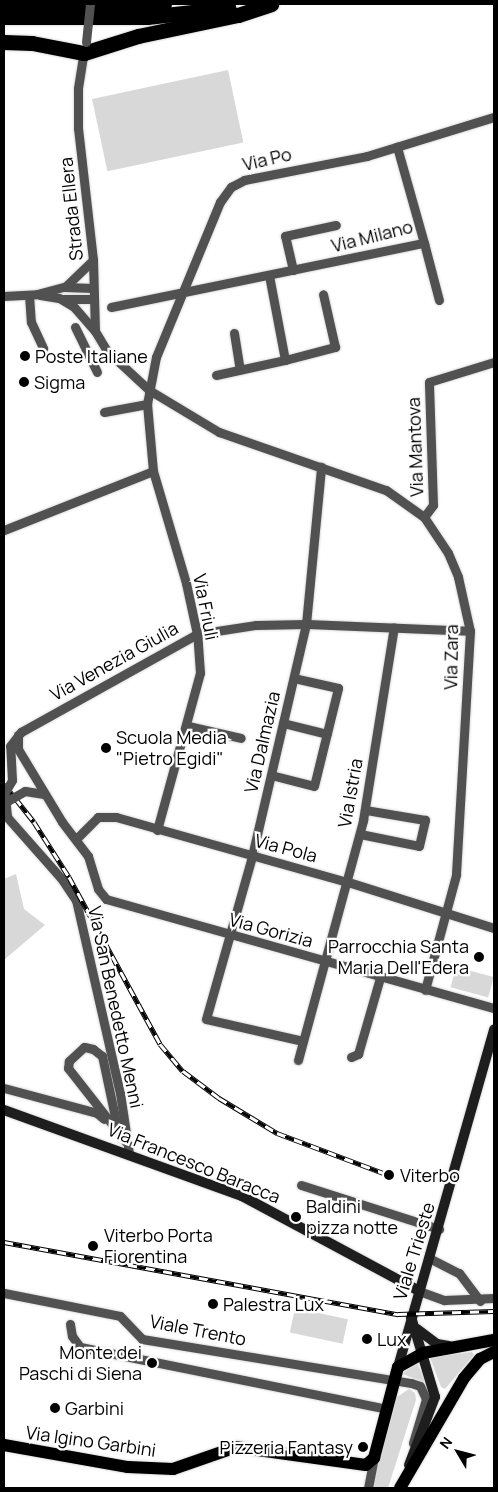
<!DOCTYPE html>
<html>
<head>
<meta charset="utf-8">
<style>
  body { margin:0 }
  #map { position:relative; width:498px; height:1492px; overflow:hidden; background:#fff; font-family:Manrope,sans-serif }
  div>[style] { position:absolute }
  .green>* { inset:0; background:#d8d8d8; transform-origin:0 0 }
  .roads { filter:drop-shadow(0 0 1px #dbdbdb) drop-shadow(0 0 1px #dbdbdb) }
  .street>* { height:9px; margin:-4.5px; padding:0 4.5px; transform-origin:4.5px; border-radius:4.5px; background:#515151 }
  .secondary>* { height:10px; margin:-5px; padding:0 5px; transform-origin:5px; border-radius:5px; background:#1e1e1e }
  .primary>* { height:12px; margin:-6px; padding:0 6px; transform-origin:6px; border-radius:6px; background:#000 }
  .highway>* { height:15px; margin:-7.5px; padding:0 7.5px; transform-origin:7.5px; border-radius:7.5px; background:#000 }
  .rail>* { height:5px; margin-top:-2.5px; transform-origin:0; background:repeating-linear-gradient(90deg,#fff 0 9px,#000 0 18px); box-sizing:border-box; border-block:1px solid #000 }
  .street-bridge>* { height:9px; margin:-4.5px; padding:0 4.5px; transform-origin:4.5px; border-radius:4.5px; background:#515151 }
  .dots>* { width:14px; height:14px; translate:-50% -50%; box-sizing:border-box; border:2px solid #fff; border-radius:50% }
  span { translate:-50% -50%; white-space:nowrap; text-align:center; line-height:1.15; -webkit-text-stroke:4.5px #fff; paint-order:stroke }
  .street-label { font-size:18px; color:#000 }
  .poi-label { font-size:18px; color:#000 }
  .left { translate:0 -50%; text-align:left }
  .right { translate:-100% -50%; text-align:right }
  .frame { position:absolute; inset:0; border:5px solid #000; pointer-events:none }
  .north { position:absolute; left:433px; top:1427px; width:50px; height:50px; -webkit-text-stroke:4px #fff; paint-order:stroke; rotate:307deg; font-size:14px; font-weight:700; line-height:20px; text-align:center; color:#000 }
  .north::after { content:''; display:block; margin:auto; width:18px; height:22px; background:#000; clip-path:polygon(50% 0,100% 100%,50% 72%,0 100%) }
</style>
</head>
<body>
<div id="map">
  <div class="green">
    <i style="left:228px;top:70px;width:74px;height:139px;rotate:78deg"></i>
    <i style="clip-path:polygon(16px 874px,24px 909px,45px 925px,4px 960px,4px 879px)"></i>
    <i style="left:456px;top:967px;width:39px;height:21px;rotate:15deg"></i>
    <i style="left:295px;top:1308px;width:54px;height:25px;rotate:12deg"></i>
    <i style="clip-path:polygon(472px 1352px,474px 1355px,445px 1389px,441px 1387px,430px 1357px)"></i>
    <i style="clip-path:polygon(417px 1363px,424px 1378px,424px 1382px,402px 1374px)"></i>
    <i style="clip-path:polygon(409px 1389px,415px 1393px,416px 1400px,388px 1488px,371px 1488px,397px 1397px)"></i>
  </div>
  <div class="roads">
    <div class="street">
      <i style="left:84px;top:50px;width:39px;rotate:99deg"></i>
      <i style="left:78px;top:89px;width:39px;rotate:90deg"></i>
      <i style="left:78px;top:128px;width:133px;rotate:83.5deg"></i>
      <i style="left:93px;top:260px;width:71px;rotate:88.4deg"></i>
      <i style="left:95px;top:331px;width:23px;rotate:59deg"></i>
      <i style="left:107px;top:351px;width:57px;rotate:42.9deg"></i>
      <i style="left:149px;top:390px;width:82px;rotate:31deg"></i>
      <i style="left:219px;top:432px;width:177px;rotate:19.2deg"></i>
      <i style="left:386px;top:490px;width:47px;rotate:35.4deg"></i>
      <i style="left:424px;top:517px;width:43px;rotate:56.3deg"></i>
      <i style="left:448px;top:553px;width:26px;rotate:67deg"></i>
      <i style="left:458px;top:577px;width:55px;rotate:77.5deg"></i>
      <i style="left:470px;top:631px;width:244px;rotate:93.3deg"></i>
      <i style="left:456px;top:875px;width:119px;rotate:105.1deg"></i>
      <i style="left:424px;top:243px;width:59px;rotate:75.3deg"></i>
      <i style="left:293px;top:270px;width:35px;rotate:-103deg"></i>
      <i style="left:285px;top:236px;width:52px;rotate:-12.2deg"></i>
      <i style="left:65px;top:287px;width:39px;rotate:-44deg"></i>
      <i style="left:29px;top:295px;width:27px;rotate:86deg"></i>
      <i style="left:31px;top:322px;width:29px;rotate:65deg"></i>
      <i style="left:40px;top:295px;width:19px;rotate:9deg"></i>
      <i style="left:59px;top:298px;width:17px;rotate:31deg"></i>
      <i style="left:74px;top:307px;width:32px;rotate:49deg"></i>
      <i style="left:4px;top:296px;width:33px;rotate:-3deg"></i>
      <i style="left:37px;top:294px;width:28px;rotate:-15deg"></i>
      <i style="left:64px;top:287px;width:29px;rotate:2deg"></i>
      <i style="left:62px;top:299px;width:32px"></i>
      <i style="left:111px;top:307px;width:319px;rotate:-11.6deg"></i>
      <i style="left:424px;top:243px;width:100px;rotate:-105.7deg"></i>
      <i style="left:75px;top:327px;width:50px;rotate:63.9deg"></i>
      <i style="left:234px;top:333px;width:37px;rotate:81deg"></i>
      <i style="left:285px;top:360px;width:52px;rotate:-14.6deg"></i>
      <i style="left:335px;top:347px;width:54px;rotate:-102.8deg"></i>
      <i style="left:216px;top:375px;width:71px;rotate:-12.3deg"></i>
      <i style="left:285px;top:360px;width:86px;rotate:-100.7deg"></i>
      <i style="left:104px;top:412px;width:44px;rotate:-10.5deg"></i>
      <i style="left:424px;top:517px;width:15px;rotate:-53deg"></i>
      <i style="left:433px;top:505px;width:123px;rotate:-91.9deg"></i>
      <i style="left:429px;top:382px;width:68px;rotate:-17.1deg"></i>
      <i style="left:4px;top:530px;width:160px;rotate:-21.6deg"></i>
      <i style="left:283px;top:723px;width:45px;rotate:14deg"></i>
      <i style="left:188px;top:726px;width:54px;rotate:12.8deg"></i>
      <i style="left:18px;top:735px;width:14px;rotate:90deg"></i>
      <i style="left:18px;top:749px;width:85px;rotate:58.9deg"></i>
      <i style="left:62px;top:822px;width:43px;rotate:52.6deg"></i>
      <i style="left:88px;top:856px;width:34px;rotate:73deg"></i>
      <i style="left:98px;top:889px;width:13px;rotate:51deg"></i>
      <i style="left:106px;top:899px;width:403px;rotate:15.7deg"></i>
      <i style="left:271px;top:775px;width:44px;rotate:14.3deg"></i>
      <i style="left:314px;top:786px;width:101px;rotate:-76.2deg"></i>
      <i style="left:338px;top:688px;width:45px;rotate:-167.2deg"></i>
      <i style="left:12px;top:780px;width:34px;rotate:-93deg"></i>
      <i style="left:10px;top:746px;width:18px;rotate:-52deg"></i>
      <i style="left:21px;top:732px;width:201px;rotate:-29.1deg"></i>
      <i style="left:197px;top:634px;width:60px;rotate:-8.7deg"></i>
      <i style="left:256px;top:625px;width:50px;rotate:-1.1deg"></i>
      <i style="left:306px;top:624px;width:164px;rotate:2.4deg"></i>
      <i style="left:25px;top:791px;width:19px;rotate:9deg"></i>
      <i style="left:5px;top:797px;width:20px;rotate:84deg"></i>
      <i style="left:7px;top:817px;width:81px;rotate:48.5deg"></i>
      <i style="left:61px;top:878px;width:27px;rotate:56deg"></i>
      <i style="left:76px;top:900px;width:198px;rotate:77.2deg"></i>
      <i style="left:120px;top:1093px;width:61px;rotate:81.5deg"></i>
      <i style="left:157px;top:830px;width:163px;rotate:-74.7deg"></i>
      <i style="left:200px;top:673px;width:39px;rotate:-94deg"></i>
      <i style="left:197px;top:634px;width:52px;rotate:-102.2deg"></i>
      <i style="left:186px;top:583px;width:117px;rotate:-106.4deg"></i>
      <i style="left:153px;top:471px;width:67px;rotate:-95.1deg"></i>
      <i style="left:147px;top:404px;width:48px;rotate:-79.2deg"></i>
      <i style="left:156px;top:357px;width:168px;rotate:-67.6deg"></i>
      <i style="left:220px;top:202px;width:19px;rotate:-54deg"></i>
      <i style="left:231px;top:187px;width:15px;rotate:-28deg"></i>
      <i style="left:244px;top:180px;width:125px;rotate:-11deg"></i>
      <i style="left:367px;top:156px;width:133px;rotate:-17.1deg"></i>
      <i style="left:360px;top:834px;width:60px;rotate:11.5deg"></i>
      <i style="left:419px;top:846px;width:27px;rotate:-77deg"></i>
      <i style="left:425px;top:820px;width:61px;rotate:-170.5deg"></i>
      <i style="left:76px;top:839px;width:31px;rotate:-45deg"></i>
      <i style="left:98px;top:817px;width:18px"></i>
      <i style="left:116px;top:817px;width:241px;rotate:15.7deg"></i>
      <i style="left:348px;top:882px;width:153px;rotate:17.5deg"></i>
      <i style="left:303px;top:1041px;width:99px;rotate:-167.2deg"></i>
      <i style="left:206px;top:1019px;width:169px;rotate:-74.2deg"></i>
      <i style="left:252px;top:856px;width:238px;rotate:-76.9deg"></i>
      <i style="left:306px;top:624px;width:158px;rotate:-84.5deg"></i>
      <i style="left:351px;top:1057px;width:8px;rotate:-23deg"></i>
      <i style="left:358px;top:1054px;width:79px;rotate:-73.9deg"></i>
      <i style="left:298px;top:1060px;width:249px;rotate:-74.8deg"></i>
      <i style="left:363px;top:820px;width:195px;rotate:-80.9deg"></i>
      <i style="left:4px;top:1088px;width:96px;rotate:15deg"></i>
      <i style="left:97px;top:1113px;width:9px;rotate:41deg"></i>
      <i style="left:118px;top:1131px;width:77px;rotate:-102deg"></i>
      <i style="left:102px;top:1056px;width:11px;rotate:-142deg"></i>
      <i style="left:93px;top:1049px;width:9px;rotate:-167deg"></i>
      <i style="left:84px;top:1047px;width:21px;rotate:137deg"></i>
      <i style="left:69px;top:1061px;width:7px;rotate:98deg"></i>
      <i style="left:68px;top:1068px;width:94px;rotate:51.9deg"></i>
      <i style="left:301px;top:1185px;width:145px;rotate:17.7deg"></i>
      <i style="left:429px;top:1258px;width:34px;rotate:27deg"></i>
      <i style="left:459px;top:1273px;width:35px;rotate:53deg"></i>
      <i style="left:419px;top:1291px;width:27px;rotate:20deg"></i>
      <i style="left:444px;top:1300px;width:50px;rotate:-2.3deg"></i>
      <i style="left:4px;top:1293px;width:118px;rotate:11.2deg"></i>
      <i style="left:120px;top:1316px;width:32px;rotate:46deg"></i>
      <i style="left:142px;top:1339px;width:273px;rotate:9.3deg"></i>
      <i style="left:411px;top:1383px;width:9px;rotate:18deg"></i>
      <i style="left:420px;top:1386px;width:14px;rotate:65deg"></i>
      <i style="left:426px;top:1399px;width:46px;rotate:106.5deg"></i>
      <i style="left:70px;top:1324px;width:12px;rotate:81deg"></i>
      <i style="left:72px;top:1336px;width:14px;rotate:54deg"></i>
      <i style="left:80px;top:1347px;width:313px;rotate:11.4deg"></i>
      <i style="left:368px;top:1488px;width:31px;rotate:-79deg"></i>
    </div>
    <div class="secondary">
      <i style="left:4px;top:1110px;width:253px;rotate:19.9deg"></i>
      <i style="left:242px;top:1196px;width:201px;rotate:28.2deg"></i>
      <i style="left:417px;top:1329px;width:25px;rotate:37deg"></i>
      <i style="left:437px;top:1344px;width:12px;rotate:9deg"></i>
      <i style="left:398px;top:1367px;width:351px;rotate:-74.1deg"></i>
      <i style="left:409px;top:1465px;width:73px;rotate:-69.1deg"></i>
      <i style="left:435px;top:1397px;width:84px;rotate:-106.7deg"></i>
    </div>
    <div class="primary">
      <i style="left:4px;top:1445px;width:126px;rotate:10.1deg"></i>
      <i style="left:128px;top:1467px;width:45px;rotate:2.5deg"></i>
      <i style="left:173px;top:1469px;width:67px;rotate:-19.2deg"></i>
      <i style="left:236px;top:1447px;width:131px;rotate:7.9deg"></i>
      <i style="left:366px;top:1465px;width:11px;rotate:-41deg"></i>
      <i style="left:374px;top:1458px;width:94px;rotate:-75.2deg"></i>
      <i style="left:398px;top:1367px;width:29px;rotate:-29deg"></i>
      <i style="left:423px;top:1353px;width:72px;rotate:-10.4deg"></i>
      <i style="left:400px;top:1488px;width:127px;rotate:-59.8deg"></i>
      <i style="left:464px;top:1378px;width:25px;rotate:-50deg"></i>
      <i style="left:480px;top:1359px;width:16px;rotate:-27deg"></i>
    </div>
    <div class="highway">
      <i style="left:4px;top:6px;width:160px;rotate:-0.7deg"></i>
      <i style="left:4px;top:17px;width:143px"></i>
      <i style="left:147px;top:17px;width:82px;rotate:-6.3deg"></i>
      <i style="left:4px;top:42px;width:28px;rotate:2deg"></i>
      <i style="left:32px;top:43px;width:53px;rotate:10.9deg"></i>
      <i style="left:84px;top:53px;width:57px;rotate:-17.5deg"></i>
      <i style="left:138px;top:36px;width:102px;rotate:-11.9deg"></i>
      <i style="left:238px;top:15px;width:35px;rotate:-18deg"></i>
    </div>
  </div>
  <div class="rail">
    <i style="left:4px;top:784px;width:48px;rotate:51.7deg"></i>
    <i style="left:34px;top:822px;width:65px;rotate:57.5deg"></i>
    <i style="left:69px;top:877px;width:190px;rotate:61.4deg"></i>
    <i style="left:160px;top:1044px;width:35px;rotate:50deg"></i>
    <i style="left:183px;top:1071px;width:45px;rotate:36.9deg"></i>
    <i style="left:219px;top:1098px;width:68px;rotate:31.1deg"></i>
    <i style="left:277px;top:1133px;width:120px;rotate:20.6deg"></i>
    <i style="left:4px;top:1242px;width:401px;rotate:10.4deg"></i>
    <i style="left:398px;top:1314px;width:96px;rotate:-1.8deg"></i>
  </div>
  <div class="street-bridge">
    <i style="left:86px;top:42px;width:38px;rotate:-84deg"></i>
    <i style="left:4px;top:794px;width:16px;rotate:-60deg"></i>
    <i style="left:4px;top:803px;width:24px;rotate:-30deg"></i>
  </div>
  <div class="dots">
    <i style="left:25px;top:356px;background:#000"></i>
    <i style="left:24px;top:382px;background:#000"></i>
    <i style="left:106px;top:748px;background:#000"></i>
    <i style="left:479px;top:957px;background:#000"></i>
    <i style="left:389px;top:1175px;background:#000"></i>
    <i style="left:296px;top:1217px;background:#000"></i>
    <i style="left:93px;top:1246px;background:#000"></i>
    <i style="left:213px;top:1304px;background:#000"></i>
    <i style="left:367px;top:1339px;background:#000"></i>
    <i style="left:152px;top:1363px;background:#000"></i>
    <i style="left:55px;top:1408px;background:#000"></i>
    <i style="left:363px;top:1447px;background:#000"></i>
  </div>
  <div class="street-label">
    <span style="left:267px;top:159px;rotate:-13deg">Via Po</span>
    <span style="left:71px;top:209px;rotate:-96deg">Strada Ellera</span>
    <span style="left:372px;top:236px;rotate:-14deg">Via Milano</span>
    <span style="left:415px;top:447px;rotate:-92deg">Via Mantova</span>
    <span style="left:206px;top:607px;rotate:79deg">Via Friuli</span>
    <span style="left:451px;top:657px;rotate:-89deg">Via Zara</span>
    <span style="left:114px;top:661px;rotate:-29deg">Via Venezia Giulia</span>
    <span style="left:262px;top:742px;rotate:-77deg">Via Dalmazia</span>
    <span style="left:350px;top:793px;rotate:-80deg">Via Istria</span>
    <span style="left:286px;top:848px;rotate:15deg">Via Pola</span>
    <span style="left:271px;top:930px;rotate:15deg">Via Gorizia</span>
    <span style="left:116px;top:1007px;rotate:78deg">Via San Benedetto Menni</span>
    <span style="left:194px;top:1163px;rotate:22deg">Via Francesco Baracca</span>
    <span style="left:414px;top:1251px;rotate:-73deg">Viale Trieste</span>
    <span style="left:198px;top:1330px;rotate:11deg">Viale Trento</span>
    <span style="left:91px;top:1441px;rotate:8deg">Via Igino Garbini</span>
  </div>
  <div class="poi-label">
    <span class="left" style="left:35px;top:356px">Poste Italiane</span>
    <span class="left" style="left:34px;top:382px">Sigma</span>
    <span class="left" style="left:116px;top:748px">Scuola Media<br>"Pietro Egidi"</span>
    <span class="right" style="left:469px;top:957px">Parrocchia Santa<br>Maria Dell'Edera</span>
    <span class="left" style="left:400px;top:1175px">Viterbo</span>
    <span class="left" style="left:306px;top:1217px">Baldini<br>pizza notte</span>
    <span class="left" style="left:104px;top:1246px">Viterbo Porta<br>Fiorentina</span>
    <span class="left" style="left:223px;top:1304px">Palestra Lux</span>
    <span class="left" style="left:377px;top:1339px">Lux</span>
    <span class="right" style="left:142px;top:1363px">Monte dei<br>Paschi di Siena</span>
    <span class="left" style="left:65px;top:1408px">Garbini</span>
    <span class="right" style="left:353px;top:1447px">Pizzeria Fantasy</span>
  </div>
  <div class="frame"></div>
  <div class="north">N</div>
</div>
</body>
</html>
